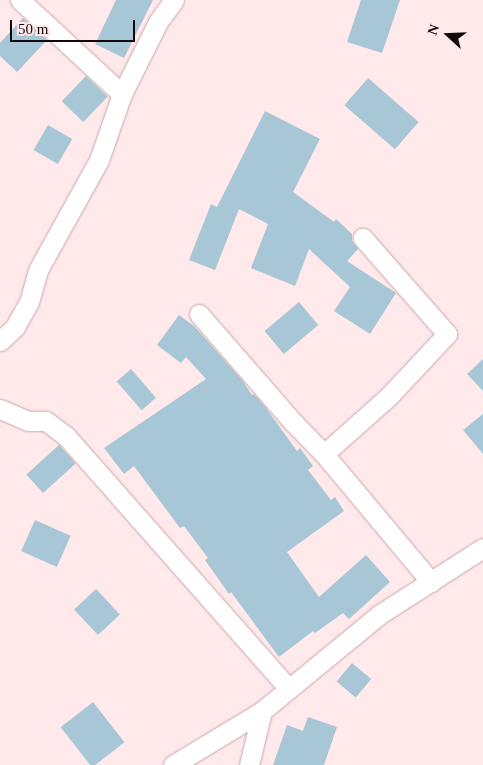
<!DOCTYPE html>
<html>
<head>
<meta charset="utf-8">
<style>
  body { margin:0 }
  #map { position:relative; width:483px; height:765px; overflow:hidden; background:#ffe9ea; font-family:"Times New Roman",serif }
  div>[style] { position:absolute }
  .building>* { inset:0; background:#a7c6d6; transform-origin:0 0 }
  .roads { filter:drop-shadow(0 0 1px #c9a7aa) drop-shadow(0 0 1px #c9a7aa) }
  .minor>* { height:19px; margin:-9.5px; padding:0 9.5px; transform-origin:9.5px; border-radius:9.5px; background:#fff }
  span { translate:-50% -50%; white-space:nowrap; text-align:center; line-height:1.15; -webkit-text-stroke:4px #ffe9ea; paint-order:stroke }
  .north { position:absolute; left:423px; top:10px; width:50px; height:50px; -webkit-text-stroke:4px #ffe9ea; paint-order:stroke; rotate:290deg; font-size:14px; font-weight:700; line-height:20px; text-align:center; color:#130809 }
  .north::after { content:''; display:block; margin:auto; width:18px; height:22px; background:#130809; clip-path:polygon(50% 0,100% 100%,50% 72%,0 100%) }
  .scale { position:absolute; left:10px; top:20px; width:125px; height:22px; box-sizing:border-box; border:2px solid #130809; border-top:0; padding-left:6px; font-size:15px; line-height:18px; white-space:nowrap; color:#130809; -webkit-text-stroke:4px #ffe9ea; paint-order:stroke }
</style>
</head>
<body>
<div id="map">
  <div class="building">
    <i style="clip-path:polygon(116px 0,153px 0,124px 58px,95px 44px)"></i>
    <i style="clip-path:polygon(361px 0,400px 0,382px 53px,347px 42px)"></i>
    <i style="clip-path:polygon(23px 18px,47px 40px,17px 72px,0 56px,0 43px)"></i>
    <i style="left:86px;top:76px;width:30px;height:35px;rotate:44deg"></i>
    <i style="left:368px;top:78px;width:67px;height:36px;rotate:41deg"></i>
    <i style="clip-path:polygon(265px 111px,320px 139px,293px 192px,334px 222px,336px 219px,352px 234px,352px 241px,358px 249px,347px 261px,396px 293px,370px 334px,334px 311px,350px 287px,309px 249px,295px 286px,251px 268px,268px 224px,239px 209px,215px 270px,189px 260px,211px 204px,217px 207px)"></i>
    <i style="left:48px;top:125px;width:28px;height:29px;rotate:30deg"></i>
    <i style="left:299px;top:302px;width:30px;height:45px;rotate:50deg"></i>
    <i style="clip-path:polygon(179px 315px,194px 326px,242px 380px,252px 395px,254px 394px,266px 408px,297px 451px,300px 448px,313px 466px,308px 470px,331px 500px,335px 497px,344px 511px,287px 552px,319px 597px,366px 555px,390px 582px,349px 619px,343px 613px,315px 633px,313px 631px,279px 657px,231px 592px,229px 594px,205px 560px,208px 558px,184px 526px,180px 528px,134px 466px,124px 474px,104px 448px,206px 379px,186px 357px,181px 363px,157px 345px)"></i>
    <i style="clip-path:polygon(483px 359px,483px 391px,467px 374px)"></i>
    <i style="left:131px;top:369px;width:38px;height:19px;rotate:49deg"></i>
    <i style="clip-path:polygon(483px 414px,483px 454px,463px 430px)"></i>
    <i style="left:59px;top:445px;width:25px;height:44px;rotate:48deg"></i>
    <i style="left:35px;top:520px;width:39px;height:34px;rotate:24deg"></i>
    <i style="left:96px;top:589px;width:35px;height:30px;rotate:47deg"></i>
    <i style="left:352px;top:663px;width:25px;height:24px;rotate:40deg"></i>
    <i style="left:93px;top:702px;width:51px;height:41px;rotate:52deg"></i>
    <i style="clip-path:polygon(308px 717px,337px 727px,324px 765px,273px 765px,287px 725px,303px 731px)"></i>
  </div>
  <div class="roads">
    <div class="minor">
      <i style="left:20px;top:0;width:139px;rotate:42.7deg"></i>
      <i style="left:199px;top:314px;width:143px;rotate:49deg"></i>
      <i style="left:293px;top:422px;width:45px;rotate:45.9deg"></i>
      <i style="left:324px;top:454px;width:167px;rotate:50.1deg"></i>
      <i style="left:0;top:341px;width:21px;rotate:-43deg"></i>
      <i style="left:15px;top:327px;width:29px;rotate:-61deg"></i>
      <i style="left:29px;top:302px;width:33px;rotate:-74deg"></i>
      <i style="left:38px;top:270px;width:126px;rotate:-61deg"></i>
      <i style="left:99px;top:160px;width:70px;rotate:-70.8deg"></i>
      <i style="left:122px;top:94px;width:80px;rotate:-63.4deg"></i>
      <i style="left:158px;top:22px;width:27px;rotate:-54deg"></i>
      <i style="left:0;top:409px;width:30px;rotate:23deg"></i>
      <i style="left:28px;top:421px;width:18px"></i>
      <i style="left:46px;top:421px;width:25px;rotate:37deg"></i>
      <i style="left:66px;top:436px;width:337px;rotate:48.6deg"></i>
      <i style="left:324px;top:454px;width:87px;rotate:-41.7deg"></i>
      <i style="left:389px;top:396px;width:85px;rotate:-46.9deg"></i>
      <i style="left:447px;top:334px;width:128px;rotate:-131.2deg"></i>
      <i style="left:173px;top:765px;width:104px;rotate:-31.2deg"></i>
      <i style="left:262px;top:711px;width:153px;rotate:-39.4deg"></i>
      <i style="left:380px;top:614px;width:122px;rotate:-32.7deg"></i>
      <i style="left:249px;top:765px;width:56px;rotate:-76.5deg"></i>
    </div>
  </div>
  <div class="north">N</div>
  <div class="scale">50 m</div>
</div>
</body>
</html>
